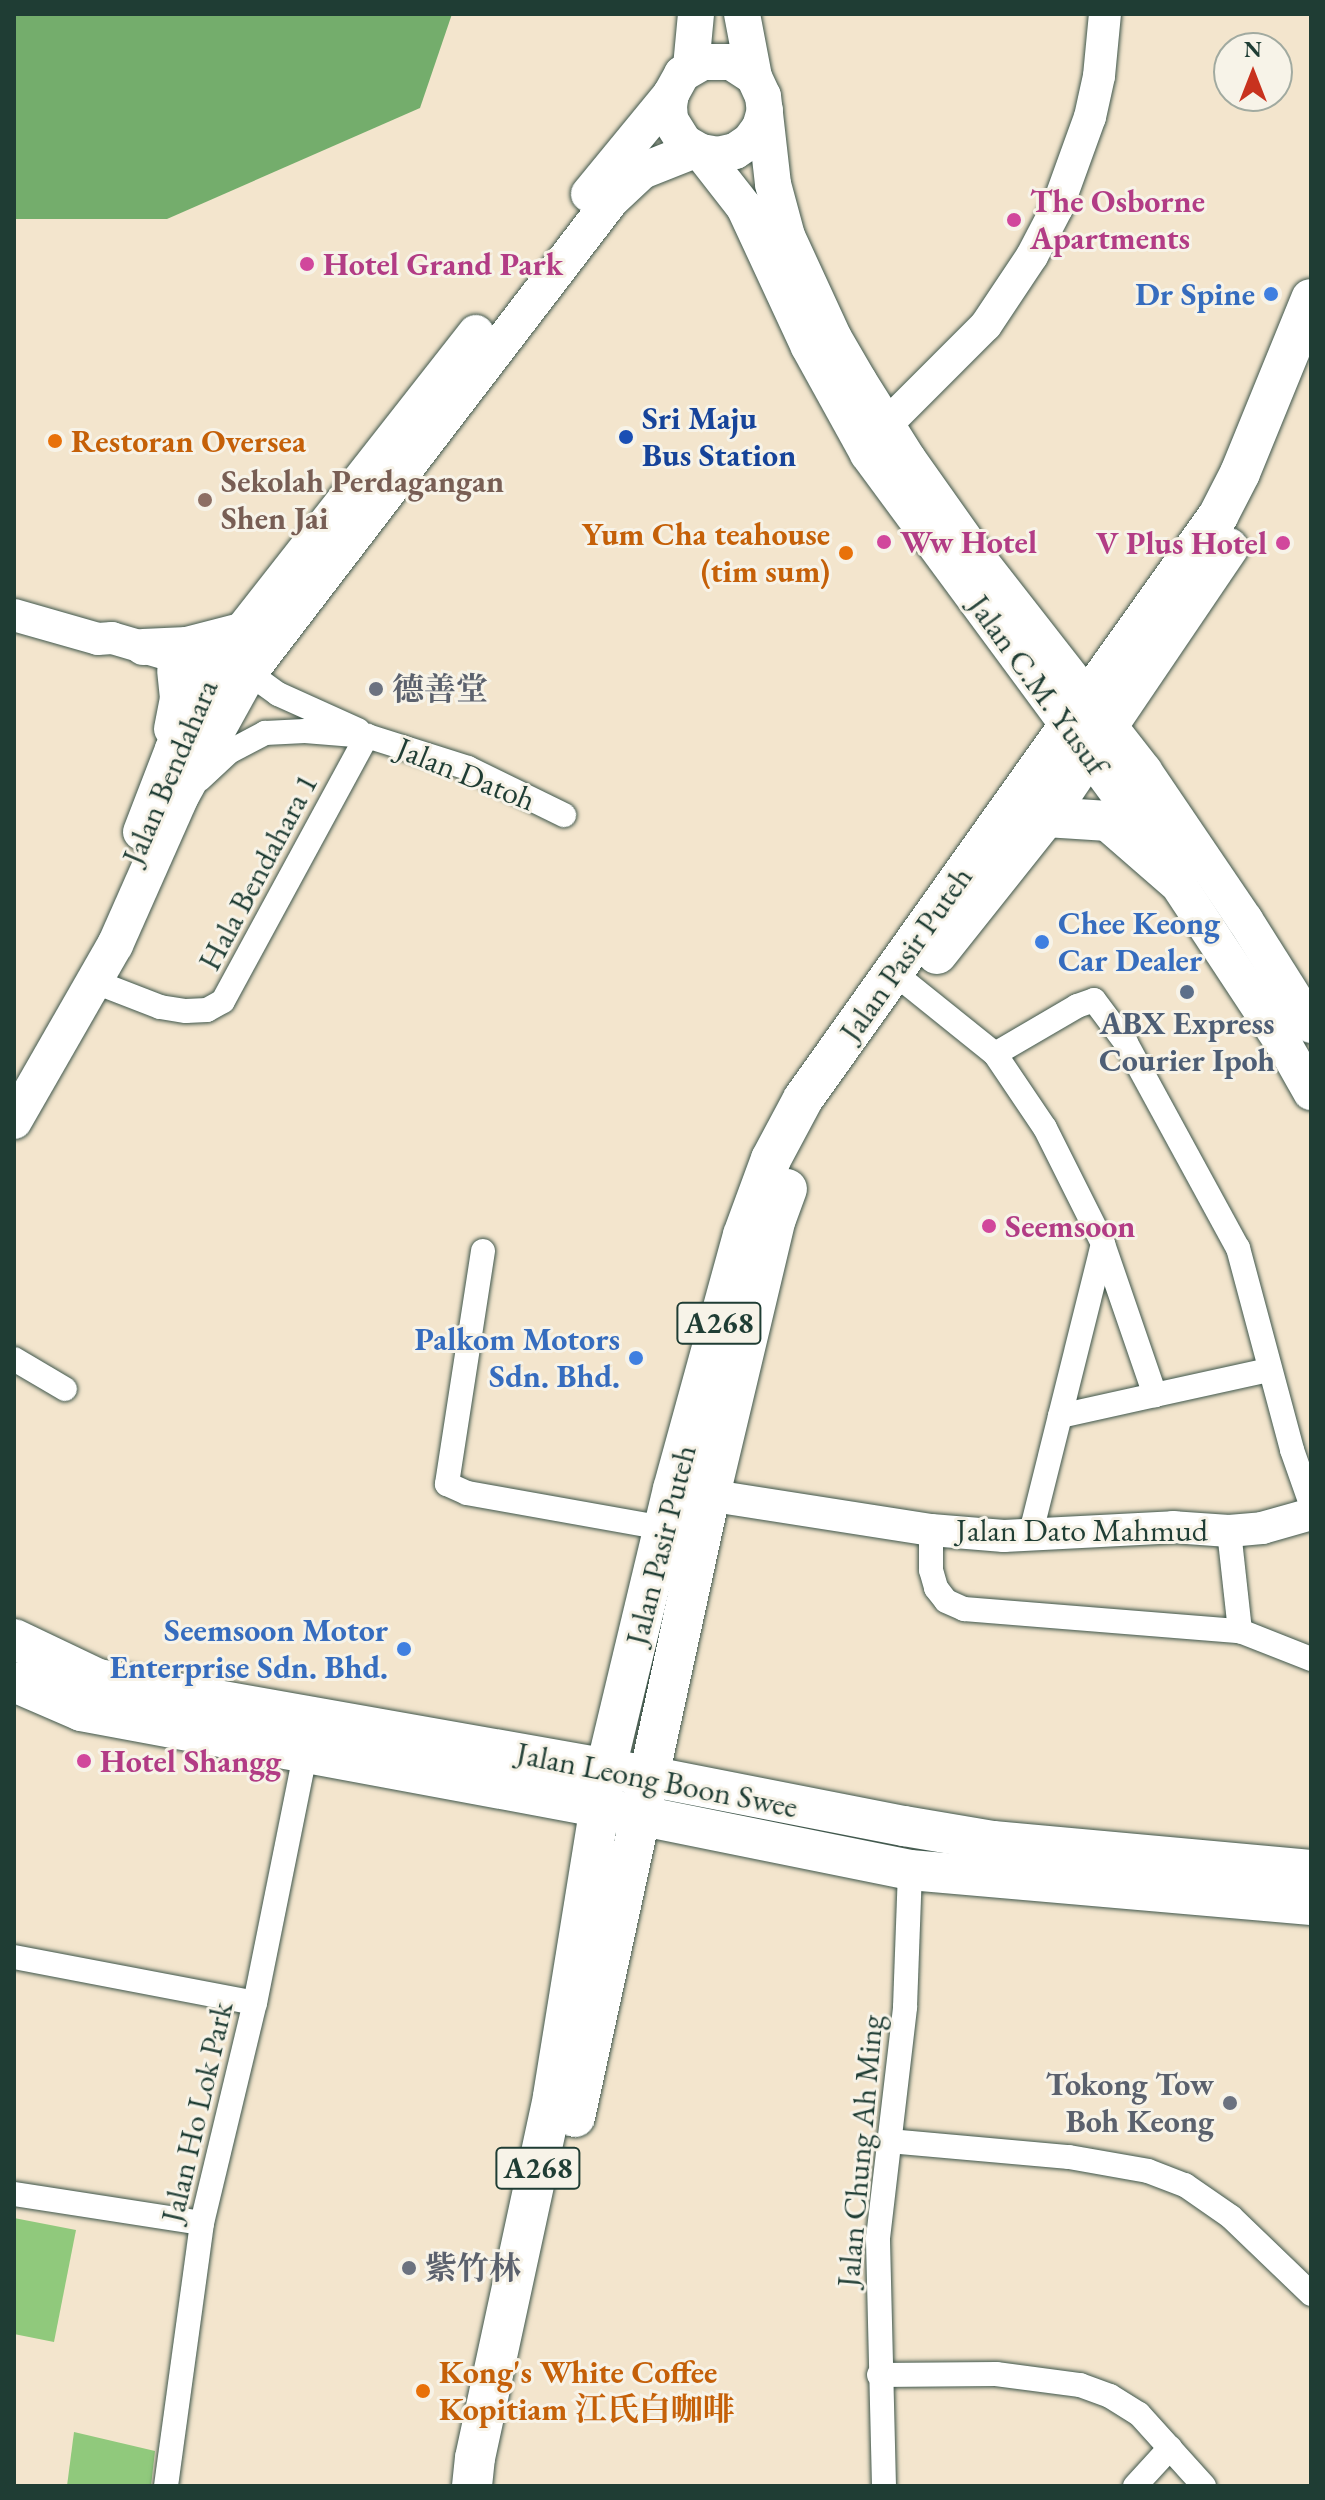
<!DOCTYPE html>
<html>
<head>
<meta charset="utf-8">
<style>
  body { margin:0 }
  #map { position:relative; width:1325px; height:2500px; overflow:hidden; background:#f3e5cd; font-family:"EB Garamond","Noto Serif SC",serif }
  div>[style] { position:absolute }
  .green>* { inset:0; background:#90c97c }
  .forest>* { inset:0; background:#74ad6c }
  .roads { filter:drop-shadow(0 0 2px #3f564b) drop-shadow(0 0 2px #3f564b) }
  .minor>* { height:24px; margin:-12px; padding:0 12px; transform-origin:12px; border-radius:12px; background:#fff }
  .tertiary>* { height:32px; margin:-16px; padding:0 16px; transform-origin:16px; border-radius:16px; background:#fff }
  .secondary>* { height:36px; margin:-18px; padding:0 18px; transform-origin:18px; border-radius:18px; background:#fff }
  .primary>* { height:40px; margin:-20px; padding:0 20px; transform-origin:20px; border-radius:20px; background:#fff }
  .dots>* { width:22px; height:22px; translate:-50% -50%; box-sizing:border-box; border:4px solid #f7f3e8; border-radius:50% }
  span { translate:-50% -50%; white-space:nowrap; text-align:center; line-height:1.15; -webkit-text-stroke:6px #f7f3e8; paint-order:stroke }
  .shield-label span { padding:2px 6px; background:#f7f3e8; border:2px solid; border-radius:6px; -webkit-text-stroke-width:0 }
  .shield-label { font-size:30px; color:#1f3d34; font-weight:700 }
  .hotel-label { font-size:32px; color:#b23c85; font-weight:700 }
  .left { translate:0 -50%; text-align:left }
  .right { translate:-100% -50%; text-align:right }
  .shop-label { font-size:32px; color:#366cbe; font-weight:700 }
  .transit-label { font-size:32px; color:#164399; font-weight:700 }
  .food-label { font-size:32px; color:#c56008; font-weight:700 }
  .education-label { font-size:32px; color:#785e54; font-weight:700 }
  .street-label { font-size:32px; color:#1f3d34 }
  .worship-label { font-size:32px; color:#5b616d; font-weight:700 }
  .service-label { font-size:32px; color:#4e5e75; font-weight:700 }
  .frame { position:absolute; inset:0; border:16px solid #1f3d34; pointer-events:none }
  .north { position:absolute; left:1213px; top:32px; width:80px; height:80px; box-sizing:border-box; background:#f7f3e8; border:2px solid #a1aaa0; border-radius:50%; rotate:0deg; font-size:22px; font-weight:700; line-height:32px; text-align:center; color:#1f3d34 }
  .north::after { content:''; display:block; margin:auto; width:28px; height:36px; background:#c8321e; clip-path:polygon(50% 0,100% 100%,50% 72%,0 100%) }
</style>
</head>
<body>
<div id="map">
  <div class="green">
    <i style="clip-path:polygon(14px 2218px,76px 2230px,54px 2342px,14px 2334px)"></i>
    <i style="clip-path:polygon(74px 2432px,155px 2451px,151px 2486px,67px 2486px)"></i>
  </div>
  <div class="forest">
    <i style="clip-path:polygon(14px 14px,452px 14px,420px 108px,167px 219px,14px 219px)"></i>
  </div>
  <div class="roads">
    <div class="minor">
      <i style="left:249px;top:673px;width:36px;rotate:36deg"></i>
      <i style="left:278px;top:694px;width:88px;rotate:24.2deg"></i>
      <i style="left:200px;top:779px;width:40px;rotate:-43deg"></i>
      <i style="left:229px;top:752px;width:41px;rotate:-27.8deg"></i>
      <i style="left:265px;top:733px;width:40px;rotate:-2.9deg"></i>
      <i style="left:305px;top:731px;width:62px;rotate:4.6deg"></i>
      <i style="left:367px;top:736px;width:106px;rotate:17.6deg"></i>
      <i style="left:468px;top:768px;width:107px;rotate:26.1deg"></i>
      <i style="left:893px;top:972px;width:131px;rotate:38.8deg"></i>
      <i style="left:995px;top:1054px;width:89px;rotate:56deg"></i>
      <i style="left:1045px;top:1128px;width:130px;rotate:63.4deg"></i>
      <i style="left:1103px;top:1244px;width:160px;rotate:71deg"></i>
      <i style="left:1155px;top:1395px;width:97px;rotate:167.5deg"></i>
      <i style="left:1060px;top:1416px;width:124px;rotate:104deg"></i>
      <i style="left:93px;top:981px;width:72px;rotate:21.2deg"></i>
      <i style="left:160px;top:1007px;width:26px;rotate:9deg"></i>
      <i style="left:186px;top:1011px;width:21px;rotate:-3deg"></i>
      <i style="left:207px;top:1010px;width:18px;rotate:-29deg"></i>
      <i style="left:223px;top:1001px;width:302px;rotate:-61.5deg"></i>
      <i style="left:995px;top:1054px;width:95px;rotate:-30.3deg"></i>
      <i style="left:1077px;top:1006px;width:18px;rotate:-19deg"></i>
      <i style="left:1094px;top:1000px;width:54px;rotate:53.3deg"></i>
      <i style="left:1126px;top:1043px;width:234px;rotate:61.4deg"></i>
      <i style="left:1238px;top:1248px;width:209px;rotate:75deg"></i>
      <i style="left:1292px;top:1450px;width:57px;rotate:70.6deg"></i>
      <i style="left:483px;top:1251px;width:236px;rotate:98.8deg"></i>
      <i style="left:447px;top:1484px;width:22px;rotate:24deg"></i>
      <i style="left:467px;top:1493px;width:211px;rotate:10.1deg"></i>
      <i style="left:14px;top:1359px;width:59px;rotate:30.5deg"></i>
      <i style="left:1155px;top:1395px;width:117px;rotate:-12.4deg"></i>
      <i style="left:1060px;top:1416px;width:177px;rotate:-76deg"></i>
      <i style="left:931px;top:1530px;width:40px;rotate:90deg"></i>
      <i style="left:931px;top:1570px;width:19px;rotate:74deg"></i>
      <i style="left:936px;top:1588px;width:16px;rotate:52deg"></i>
      <i style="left:946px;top:1601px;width:20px;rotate:24deg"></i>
      <i style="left:964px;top:1609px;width:277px;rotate:4.6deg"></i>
      <i style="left:1240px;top:1631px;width:76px;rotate:21.5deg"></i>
      <i style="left:1229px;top:1531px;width:101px;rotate:83.7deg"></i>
      <i style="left:14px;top:1957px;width:245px;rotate:10.8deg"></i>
      <i style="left:889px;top:2141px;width:181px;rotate:5.1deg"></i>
      <i style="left:1069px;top:2157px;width:80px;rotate:10deg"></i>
      <i style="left:1148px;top:2171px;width:40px;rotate:21deg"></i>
      <i style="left:1185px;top:2185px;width:56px;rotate:34.8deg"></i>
      <i style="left:1231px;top:2217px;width:111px;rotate:43.9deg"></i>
      <i style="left:14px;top:2194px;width:190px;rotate:8.8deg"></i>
      <i style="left:879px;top:2375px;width:117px;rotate:-0.5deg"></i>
      <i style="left:996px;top:2374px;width:85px;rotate:7.5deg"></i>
      <i style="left:1080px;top:2385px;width:32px;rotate:20deg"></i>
      <i style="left:1110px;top:2396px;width:34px;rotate:32deg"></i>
      <i style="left:1139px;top:2414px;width:97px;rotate:47.9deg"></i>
      <i style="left:166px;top:2486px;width:265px;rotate:-82.2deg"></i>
      <i style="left:202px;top:2223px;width:226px;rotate:-76.5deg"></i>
      <i style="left:255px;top:2003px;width:253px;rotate:-78.6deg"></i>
      <i style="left:884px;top:2486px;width:248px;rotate:-91.4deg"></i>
      <i style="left:878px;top:2238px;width:233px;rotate:-83.3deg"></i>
      <i style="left:905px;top:2007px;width:137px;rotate:-87.9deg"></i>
      <i style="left:1135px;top:2486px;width:52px;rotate:-47.4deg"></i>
    </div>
    <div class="tertiary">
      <i style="left:886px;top:425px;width:141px;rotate:-45deg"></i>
      <i style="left:986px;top:325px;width:83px;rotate:-56.3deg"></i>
      <i style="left:1032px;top:256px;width:54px;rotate:-62.5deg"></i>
      <i style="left:1057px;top:208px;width:97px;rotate:-70.1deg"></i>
      <i style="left:1090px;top:117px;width:42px;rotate:-77.6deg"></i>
      <i style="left:1099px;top:76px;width:62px;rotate:-84.5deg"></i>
      <i style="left:14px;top:615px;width:87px;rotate:15.9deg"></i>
      <i style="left:98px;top:639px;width:14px;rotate:-4deg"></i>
      <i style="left:112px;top:638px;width:106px;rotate:16.4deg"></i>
      <i style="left:688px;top:1492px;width:246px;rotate:8.9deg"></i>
      <i style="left:931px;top:1530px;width:73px;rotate:4.7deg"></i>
      <i style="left:1004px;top:1536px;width:169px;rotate:-3deg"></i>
      <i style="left:1173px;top:1527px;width:56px;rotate:4.1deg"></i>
      <i style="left:1229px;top:1531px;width:33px;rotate:-5deg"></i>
      <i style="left:1262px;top:1528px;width:51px;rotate:-15.9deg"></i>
    </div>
    <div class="secondary">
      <i style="left:742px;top:14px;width:64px;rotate:79.2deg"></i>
      <i style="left:691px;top:67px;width:53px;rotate:-84.6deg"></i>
      <i style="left:765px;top:110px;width:18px;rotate:106deg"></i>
      <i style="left:760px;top:127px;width:17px;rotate:126deg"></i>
      <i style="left:750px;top:141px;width:18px;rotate:146deg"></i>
      <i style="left:735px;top:151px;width:17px;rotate:167deg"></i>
      <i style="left:718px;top:155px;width:17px;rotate:-170deg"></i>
      <i style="left:701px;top:152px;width:20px;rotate:-150deg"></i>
      <i style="left:684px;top:142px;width:26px;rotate:-122deg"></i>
      <i style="left:670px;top:120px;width:14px;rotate:-94deg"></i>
      <i style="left:669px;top:106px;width:12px;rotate:-81deg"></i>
      <i style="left:671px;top:94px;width:23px;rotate:-61deg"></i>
      <i style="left:682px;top:74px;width:24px;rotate:-30deg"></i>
      <i style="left:703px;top:62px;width:28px"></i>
      <i style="left:731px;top:62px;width:27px;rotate:33deg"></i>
      <i style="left:754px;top:77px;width:21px;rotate:65deg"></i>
      <i style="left:763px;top:96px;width:89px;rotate:83.5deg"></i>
      <i style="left:773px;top:184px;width:54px;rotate:74.9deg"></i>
      <i style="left:787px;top:236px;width:112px;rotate:65.3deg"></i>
      <i style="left:834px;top:338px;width:50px;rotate:59.8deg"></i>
      <i style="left:859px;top:381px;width:92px;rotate:57.9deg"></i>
      <i style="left:908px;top:459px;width:126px;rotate:54.7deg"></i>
      <i style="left:981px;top:562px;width:265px;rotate:52deg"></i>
      <i style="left:1144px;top:771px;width:180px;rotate:55.9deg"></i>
      <i style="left:1245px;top:920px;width:124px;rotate:57.8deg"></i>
      <i style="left:701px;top:152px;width:70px;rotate:52deg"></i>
      <i style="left:744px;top:207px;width:154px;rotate:65.1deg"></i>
      <i style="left:809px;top:347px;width:122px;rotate:61.1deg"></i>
      <i style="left:868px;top:454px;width:425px;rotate:53.6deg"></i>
      <i style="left:1120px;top:796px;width:300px;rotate:56.6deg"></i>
      <i style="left:1285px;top:1046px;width:53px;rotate:60.5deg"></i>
      <i style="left:589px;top:194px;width:129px;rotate:-50.6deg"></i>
      <i style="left:143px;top:647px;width:44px;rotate:-2.6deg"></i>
      <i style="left:187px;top:645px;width:56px;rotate:-14.5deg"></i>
      <i style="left:172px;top:729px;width:32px;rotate:-79deg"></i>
      <i style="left:178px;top:698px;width:27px;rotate:-96deg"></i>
      <i style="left:141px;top:832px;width:89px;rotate:-68.9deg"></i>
      <i style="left:173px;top:749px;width:103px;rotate:-62.2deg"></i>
      <i style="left:221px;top:658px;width:413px;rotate:-51.9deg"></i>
      <i style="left:14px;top:1121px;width:203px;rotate:-60.2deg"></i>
      <i style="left:115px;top:945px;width:161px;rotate:-66.1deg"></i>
      <i style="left:180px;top:798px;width:143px;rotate:-61.1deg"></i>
      <i style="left:249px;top:673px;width:596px;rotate:-52.57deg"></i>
      <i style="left:611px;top:200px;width:42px;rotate:-43.1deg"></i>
      <i style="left:642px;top:171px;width:57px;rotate:-21.6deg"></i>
    </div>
    <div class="primary">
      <i style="left:1046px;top:817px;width:62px;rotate:3.7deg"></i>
      <i style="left:1108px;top:821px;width:91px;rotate:41deg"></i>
      <i style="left:937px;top:954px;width:175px;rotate:-51.5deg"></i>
      <i style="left:1046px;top:817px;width:325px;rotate:-55.9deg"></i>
      <i style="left:14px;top:1639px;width:93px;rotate:25.5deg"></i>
      <i style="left:98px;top:1679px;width:558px;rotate:10deg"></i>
      <i style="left:648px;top:1776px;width:261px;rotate:11.1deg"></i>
      <i style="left:904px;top:1826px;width:90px;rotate:9.6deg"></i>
      <i style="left:993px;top:1841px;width:319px;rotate:5.2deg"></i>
      <i style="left:14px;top:1682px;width:73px;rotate:23.4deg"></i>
      <i style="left:81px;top:1711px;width:526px;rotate:10.52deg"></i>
      <i style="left:598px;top:1807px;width:318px;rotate:11.4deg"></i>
      <i style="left:910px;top:1870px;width:403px;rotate:5deg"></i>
      <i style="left:575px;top:2117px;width:636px;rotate:-77.75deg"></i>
      <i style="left:710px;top:1495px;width:284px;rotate:-76.6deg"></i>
      <i style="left:776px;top:1219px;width:32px;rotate:-70deg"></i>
      <i style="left:472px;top:2486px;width:28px;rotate:-84deg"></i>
      <i style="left:475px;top:2458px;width:370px;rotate:-77.8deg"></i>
      <i style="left:553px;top:2096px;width:332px;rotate:-80.8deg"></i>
      <i style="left:606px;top:1768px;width:287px;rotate:-76.5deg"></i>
      <i style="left:673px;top:1489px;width:263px;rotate:-74.6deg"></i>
      <i style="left:743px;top:1235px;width:81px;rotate:-69.8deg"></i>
      <i style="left:771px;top:1159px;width:68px;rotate:-61.9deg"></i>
      <i style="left:803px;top:1099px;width:716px;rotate:-54.56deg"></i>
      <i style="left:1218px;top:516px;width:48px;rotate:-62.9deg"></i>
      <i style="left:1240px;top:473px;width:188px;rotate:-67.8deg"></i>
    </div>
  </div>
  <div class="dots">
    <i style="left:1014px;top:220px;background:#d1479c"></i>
    <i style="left:307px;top:264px;background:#d1479c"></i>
    <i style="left:1271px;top:294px;background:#3f7fe0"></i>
    <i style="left:626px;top:437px;background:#1a4fb4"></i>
    <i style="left:55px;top:441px;background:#e8710a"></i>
    <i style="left:205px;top:500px;background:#8d6e63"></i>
    <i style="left:884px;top:542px;background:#d1479c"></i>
    <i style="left:1283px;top:543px;background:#d1479c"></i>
    <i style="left:846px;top:553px;background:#e8710a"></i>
    <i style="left:376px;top:689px;background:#6b7280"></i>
    <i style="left:1042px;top:942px;background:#3f7fe0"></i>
    <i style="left:1187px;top:992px;background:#5c6f8a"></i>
    <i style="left:989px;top:1226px;background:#d1479c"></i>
    <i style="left:636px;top:1358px;background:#3f7fe0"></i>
    <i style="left:404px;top:1649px;background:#3f7fe0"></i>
    <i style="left:84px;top:1761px;background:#d1479c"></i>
    <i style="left:1230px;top:2103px;background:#6b7280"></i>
    <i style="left:409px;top:2268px;background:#6b7280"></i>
    <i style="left:423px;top:2391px;background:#e8710a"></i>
  </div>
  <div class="shield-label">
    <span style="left:719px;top:1323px">A268</span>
    <span style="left:538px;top:2168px">A268</span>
  </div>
  <div class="hotel-label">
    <span class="left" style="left:1030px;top:220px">The Osborne<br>Apartments</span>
    <span class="left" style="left:323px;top:264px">Hotel Grand Park</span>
    <span class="left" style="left:900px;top:542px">Ww Hotel</span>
    <span class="right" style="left:1267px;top:543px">V Plus Hotel</span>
    <span class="left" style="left:1005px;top:1226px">Seemsoon</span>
    <span class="left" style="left:100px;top:1761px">Hotel Shangg</span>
  </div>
  <div class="shop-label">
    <span class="right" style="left:1255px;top:294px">Dr Spine</span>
    <span class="left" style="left:1058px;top:942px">Chee Keong<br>Car Dealer</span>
    <span class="right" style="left:620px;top:1358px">Palkom Motors<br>Sdn. Bhd.</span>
    <span class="right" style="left:388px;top:1649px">Seemsoon Motor<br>Enterprise Sdn. Bhd.</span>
  </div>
  <div class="transit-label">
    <span class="left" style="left:642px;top:437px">Sri Maju<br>Bus Station</span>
  </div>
  <div class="food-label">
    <span class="left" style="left:71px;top:441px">Restoran Oversea</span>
    <span class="right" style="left:830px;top:553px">Yum Cha teahouse<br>(tim sum)</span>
    <span class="left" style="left:439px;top:2391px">Kong's White Coffee<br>Kopitiam 江氏白咖啡</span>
  </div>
  <div class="education-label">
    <span class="left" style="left:221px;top:500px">Sekolah Perdagangan<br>Shen Jai</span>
  </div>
  <div class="street-label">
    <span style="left:1038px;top:685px;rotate:54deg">Jalan C.M. Yusuf</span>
    <span style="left:170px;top:772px;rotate:-67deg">Jalan Bendahara</span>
    <span style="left:466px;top:774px;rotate:22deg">Jalan Datoh</span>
    <span style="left:258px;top:872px;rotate:-62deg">Hala Bendahara 1</span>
    <span style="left:906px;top:954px;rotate:-55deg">Jalan Pasir Puteh</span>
    <span style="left:1082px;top:1530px">Jalan Dato Mahmud</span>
    <span style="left:661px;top:1545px;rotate:-76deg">Jalan Pasir Puteh</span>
    <span style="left:657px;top:1780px;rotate:11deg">Jalan Leong Boon Swee</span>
    <span style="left:197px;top:2112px;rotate:-77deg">Jalan Ho Lok Park</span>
    <span style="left:860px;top:2151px;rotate:-85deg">Jalan Chung Ah Ming</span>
  </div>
  <div class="worship-label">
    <span class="left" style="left:392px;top:689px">德善堂</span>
    <span class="right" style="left:1214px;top:2103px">Tokong Tow<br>Boh Keong</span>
    <span class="left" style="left:425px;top:2268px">紫竹林</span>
  </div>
  <div class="service-label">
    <span style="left:1187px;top:1042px">ABX Express<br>Courier Ipoh</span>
  </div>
  <div class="frame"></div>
  <div class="north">N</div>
</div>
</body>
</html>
